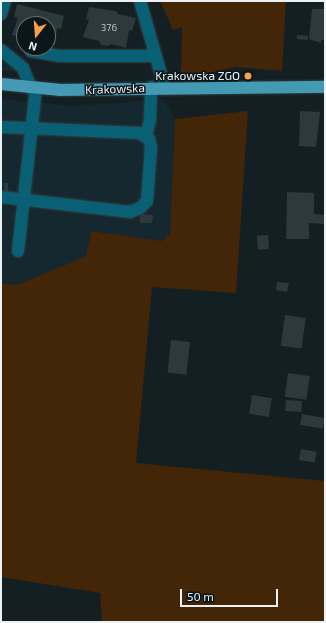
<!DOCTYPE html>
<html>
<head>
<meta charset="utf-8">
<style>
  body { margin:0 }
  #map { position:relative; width:326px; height:623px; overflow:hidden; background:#141f23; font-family:"Exo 2",sans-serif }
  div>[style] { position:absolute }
  .built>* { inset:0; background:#15282f }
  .green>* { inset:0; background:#432508 }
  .building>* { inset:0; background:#2d393d; transform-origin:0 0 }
  .roads { filter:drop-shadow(0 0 1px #323d40) drop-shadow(0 0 1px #323d40) }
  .minor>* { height:12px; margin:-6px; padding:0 6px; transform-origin:6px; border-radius:6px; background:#095f74 }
  .major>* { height:12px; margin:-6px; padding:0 6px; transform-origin:6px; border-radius:6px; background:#449ab4 }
  .dots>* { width:11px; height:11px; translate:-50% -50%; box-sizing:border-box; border:2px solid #0b161a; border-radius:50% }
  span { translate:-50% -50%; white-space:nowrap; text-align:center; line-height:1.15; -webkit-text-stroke:3px #0b161a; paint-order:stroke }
  .number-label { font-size:10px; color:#bbc4c6 }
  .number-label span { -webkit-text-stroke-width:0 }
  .poi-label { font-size:12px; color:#eaf2f4 }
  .right { translate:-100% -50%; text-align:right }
  .street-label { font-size:12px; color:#eaf2f4 }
  .frame { position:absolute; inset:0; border:2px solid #eaf2f4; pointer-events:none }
  .north { position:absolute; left:16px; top:16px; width:40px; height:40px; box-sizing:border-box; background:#0b161a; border:1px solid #646e71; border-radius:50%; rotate:197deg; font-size:11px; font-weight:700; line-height:16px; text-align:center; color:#eaf2f4 }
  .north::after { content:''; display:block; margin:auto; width:14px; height:18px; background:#fa9f4e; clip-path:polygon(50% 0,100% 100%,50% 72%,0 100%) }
  .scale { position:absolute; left:180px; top:589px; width:98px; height:18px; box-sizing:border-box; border:2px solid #eaf2f4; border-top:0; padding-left:5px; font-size:12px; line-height:14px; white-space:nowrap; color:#eaf2f4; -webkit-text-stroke:3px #0b161a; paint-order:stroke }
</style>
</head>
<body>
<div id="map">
  <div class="built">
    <i style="clip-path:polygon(1px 60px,13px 65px,21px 73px,1px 70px)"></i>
    <i style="clip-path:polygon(1px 99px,73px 106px,163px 99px,175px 119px,170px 233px,162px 241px,91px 231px,86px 256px,17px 285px,1px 283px)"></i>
  </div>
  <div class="green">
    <i style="clip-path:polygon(160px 1px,286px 1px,282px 71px,235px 67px,199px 75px,181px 76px,182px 27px,173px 30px)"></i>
    <i style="clip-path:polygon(248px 111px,236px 293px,152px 287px,136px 463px,325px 481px,325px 622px,102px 622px,100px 593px,1px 577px,1px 283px,17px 285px,86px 256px,91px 231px,162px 241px,170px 233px,175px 119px)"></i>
  </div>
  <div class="building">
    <i style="clip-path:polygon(17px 4px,64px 16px,61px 29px,57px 28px,55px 45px,48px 44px,48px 24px,24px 24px,24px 38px,12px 35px,18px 18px,14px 17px)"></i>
    <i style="clip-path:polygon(89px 7px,116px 11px,118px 14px,136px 18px,132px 31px,129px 30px,126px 48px,111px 44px,108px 46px,101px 45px,99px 41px,83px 37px,89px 20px,86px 19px)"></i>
    <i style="clip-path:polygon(312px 9px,324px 9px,325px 40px,321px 40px,321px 43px,309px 39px)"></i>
    <i style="left:297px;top:35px;width:11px;height:4px;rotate:5deg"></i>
    <i style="clip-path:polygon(300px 111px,320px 112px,316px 147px,299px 146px)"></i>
    <i style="left:4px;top:183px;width:4px;height:11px"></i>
    <i style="clip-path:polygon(287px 192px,314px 193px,314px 214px,325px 215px,325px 224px,309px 223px,309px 239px,286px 239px)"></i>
    <i style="clip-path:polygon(140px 214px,153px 215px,152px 223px,140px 223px)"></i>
    <i style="left:268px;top:235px;width:14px;height:11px;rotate:86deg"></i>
    <i style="clip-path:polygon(277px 282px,289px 283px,287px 292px,276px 290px)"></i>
    <i style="left:285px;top:315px;width:21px;height:31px;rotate:8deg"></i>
    <i style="left:171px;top:340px;width:19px;height:33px;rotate:6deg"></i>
    <i style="left:288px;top:373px;width:22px;height:24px;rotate:8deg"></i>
    <i style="left:252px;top:395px;width:20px;height:19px;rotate:9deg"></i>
    <i style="left:286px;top:400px;width:16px;height:11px;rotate:4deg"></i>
    <i style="left:302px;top:414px;width:23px;height:11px;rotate:10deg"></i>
    <i style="left:301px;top:449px;width:16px;height:11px;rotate:11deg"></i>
  </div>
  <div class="roads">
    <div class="minor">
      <i style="left:140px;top:1px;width:91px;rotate:74deg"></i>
      <i style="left:1px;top:14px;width:14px;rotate:-73deg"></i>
      <i style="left:1px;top:50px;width:28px;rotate:39deg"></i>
      <i style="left:23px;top:68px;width:22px;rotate:68deg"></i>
      <i style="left:31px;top:51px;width:29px;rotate:10deg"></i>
      <i style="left:60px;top:56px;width:96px"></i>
      <i style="left:1px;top:127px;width:138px;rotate:2.5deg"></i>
      <i style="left:139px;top:133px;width:12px;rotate:31deg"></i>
      <i style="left:149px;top:139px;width:8px;rotate:76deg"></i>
      <i style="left:151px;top:147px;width:54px;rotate:94.2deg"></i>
      <i style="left:147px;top:201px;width:10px;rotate:135deg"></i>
      <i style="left:140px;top:208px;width:11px;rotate:158deg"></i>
      <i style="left:130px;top:212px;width:130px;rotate:-173.4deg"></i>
      <i style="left:146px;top:135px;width:16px;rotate:-75deg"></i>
      <i style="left:150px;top:120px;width:33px;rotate:-88deg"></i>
      <i style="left:18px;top:251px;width:163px;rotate:-83.7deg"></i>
    </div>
    <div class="major">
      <i style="left:1px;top:84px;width:60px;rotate:5.7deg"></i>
      <i style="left:61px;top:90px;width:264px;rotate:-0.7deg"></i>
    </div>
  </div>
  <div class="dots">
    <i style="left:248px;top:76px;background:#fa9f4e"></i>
  </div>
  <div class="number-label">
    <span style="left:109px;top:28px">376</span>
  </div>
  <div class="poi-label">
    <span class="right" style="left:240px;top:76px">Krakowska ZGO</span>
  </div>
  <div class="street-label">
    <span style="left:115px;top:89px;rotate:-2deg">Krakowska</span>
  </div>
  <div class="frame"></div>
  <div class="north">N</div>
  <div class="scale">50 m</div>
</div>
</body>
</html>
